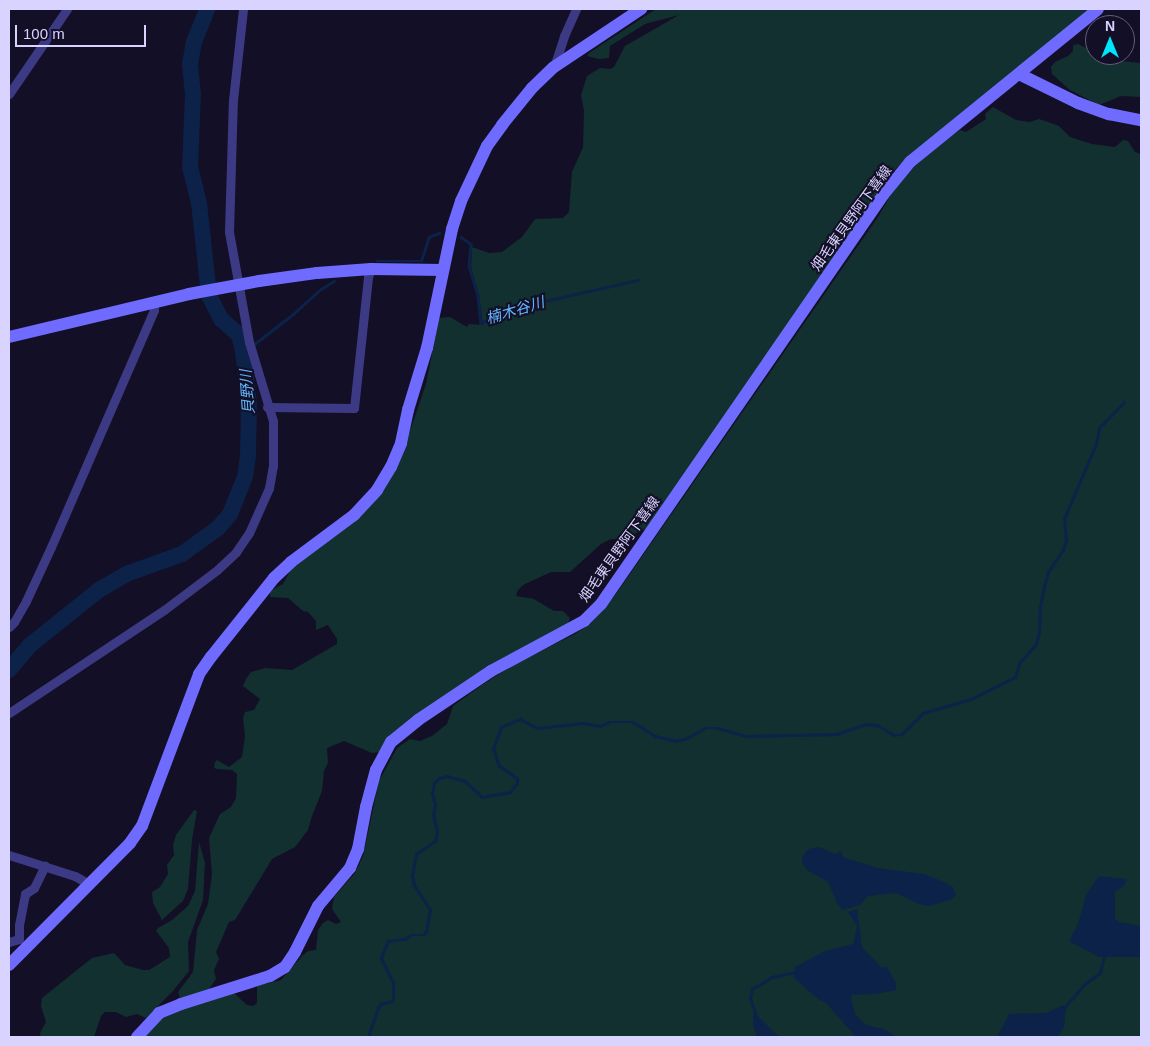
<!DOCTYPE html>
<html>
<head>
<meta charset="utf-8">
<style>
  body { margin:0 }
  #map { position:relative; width:1150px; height:1046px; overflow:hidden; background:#130f26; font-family:Arial,"Noto Sans JP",sans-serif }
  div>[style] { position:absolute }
  .green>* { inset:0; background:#12302f }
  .water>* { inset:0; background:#0c2248 }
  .stream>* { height:2.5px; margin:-1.25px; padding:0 1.25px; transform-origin:1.25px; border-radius:1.25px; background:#0c2248 }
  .river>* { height:16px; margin:-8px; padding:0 8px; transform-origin:8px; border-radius:8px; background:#0c2248 }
  .street>* { height:9px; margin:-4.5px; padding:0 4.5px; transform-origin:4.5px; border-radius:4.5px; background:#3d3a85 }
  .secondary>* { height:12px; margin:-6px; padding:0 6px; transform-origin:6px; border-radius:6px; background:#6f6bff }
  span { translate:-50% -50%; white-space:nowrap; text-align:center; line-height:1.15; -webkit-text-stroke:4px #130f26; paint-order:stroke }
  .street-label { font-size:14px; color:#d9d4ff }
  .water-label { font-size:15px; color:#62b6ff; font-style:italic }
  .frame { position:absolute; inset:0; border:10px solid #d9d4ff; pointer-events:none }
  .north { position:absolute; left:1085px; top:15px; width:50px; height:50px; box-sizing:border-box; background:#130f26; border:1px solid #625e7d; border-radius:50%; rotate:0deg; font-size:14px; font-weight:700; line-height:20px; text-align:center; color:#d9d4ff }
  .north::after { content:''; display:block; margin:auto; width:18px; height:22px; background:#00e5ff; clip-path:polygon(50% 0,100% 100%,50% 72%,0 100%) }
  .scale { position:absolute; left:15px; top:25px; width:131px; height:22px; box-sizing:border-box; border:2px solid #d9d4ff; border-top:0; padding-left:6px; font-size:15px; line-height:18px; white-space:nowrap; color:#d9d4ff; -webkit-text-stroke:4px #130f26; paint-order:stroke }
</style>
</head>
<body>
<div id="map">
  <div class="green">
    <i style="clip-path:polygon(656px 9px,1090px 9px,908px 157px,890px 174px,864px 216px,650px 527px,623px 539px,611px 539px,601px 544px,570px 572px,551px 572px,523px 585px,518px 590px,516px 596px,534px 599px,554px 611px,563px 611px,570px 618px,567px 626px,380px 752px,372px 753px,344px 741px,327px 748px,328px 763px,324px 771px,322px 791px,312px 816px,308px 830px,295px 847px,272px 859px,235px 920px,229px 922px,216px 952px,219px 959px,214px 970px,216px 979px,209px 989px,180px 998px,178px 992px,193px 972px,197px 930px,208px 904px,212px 874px,209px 838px,220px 814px,231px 807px,236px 798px,237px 774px,232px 770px,217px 769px,214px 768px,215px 762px,217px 760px,229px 767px,242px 757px,245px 736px,243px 718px,245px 712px,254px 710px,260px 699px,243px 686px,246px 679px,251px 672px,265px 668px,292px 670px,337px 644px,337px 639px,328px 625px,316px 630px,316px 621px,308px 612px,303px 611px,288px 598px,270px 597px,270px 591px,283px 584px,292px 567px,355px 519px,407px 440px,426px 384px,439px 318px,450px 317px,467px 327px,469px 324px,483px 325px,479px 296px,471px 267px,472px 247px,489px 253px,502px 252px,522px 237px,535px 219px,563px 218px,569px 212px,572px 172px,583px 147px,584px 111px,581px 95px,587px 76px,600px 68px,610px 69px,614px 67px,625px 46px,679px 15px,645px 24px,610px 46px,609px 58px,599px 59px,587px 56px,589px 53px)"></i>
    <i style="clip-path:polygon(1078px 44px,1093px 51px,1095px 55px,1111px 60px,1141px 63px,1141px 97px,1121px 96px,1099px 105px,1070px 90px,1052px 74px,1051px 67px,1055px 62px,1068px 56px,1073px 51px,1073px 45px)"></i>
    <i style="clip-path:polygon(993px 107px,1016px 120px,1030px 122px,1039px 119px,1048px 122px,1059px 126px,1070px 137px,1092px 144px,1115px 147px,1123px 140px,1128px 141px,1135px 152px,1141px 154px,1141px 1037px,143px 1037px,149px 1028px,173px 1010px,234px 993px,247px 1005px,253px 1006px,257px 1003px,257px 986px,281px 980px,303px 955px,308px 951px,316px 950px,318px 930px,323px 923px,328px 920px,336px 924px,341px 922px,332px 909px,334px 897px,355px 873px,363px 856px,379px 781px,397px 748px,410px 739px,420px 741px,432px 736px,447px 724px,453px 706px,482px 685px,513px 665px,575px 634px,591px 623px,616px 594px,878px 217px,899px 181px,937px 146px,960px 130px,966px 132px,986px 119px,985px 114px)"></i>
    <i style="clip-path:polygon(194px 810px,197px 811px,192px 840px,188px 889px,183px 901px,162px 920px,153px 903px,152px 892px,160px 887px,168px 874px,167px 865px,174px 855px,173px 845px,176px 835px)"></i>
    <i style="clip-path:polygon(199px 842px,205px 863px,203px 900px,188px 942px,189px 971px,173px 991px,146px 1018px,137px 1014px,126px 1017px,116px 1012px,105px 1012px,101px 1016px,94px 1037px,41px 1037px,40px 1033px,46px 1022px,41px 1006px,42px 998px,92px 958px,114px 953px,125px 965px,143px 970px,149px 970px,170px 957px,169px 948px,156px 931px,158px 928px,172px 920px,188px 906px,195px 891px)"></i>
  </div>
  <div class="water">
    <i style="clip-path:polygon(819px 847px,835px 854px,841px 851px,843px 857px,878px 868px,924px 874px,937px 879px,953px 887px,956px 896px,950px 900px,929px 906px,919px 904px,896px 893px,868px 896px,860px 905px,843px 910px,838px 905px,828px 882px,807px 870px,802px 863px,803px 855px,809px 849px)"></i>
    <i style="clip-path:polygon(1099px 876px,1127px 879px,1124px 886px,1115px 892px,1115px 918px,1118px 922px,1141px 926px,1141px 957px,1099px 957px,1069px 941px,1078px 924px,1086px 895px)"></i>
    <i style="clip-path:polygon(857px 909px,862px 947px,881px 967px,887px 967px,896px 983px,896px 990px,876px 994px,852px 995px,851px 998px,855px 1014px,866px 1025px,884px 1029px,896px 1037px,856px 1037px,826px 1003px,818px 999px,794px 978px,795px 967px,825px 951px,853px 944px,857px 926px,848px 912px)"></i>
    <i style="clip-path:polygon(1063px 1005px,1066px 1008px,1064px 1027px,1058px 1037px,997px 1037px,1009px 1014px,1046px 1013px)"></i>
    <i style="clip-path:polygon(756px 1014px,775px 1033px,780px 1037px,757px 1037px,753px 1026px,753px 1015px)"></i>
  </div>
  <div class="stream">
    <i style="left:461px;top:237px;width:12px;rotate:35deg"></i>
    <i style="left:471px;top:244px;width:22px;rotate:95deg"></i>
    <i style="left:469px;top:266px;width:31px;rotate:73deg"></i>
    <i style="left:478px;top:296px;width:27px;rotate:84deg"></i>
    <i style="left:481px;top:323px;width:31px;rotate:-27deg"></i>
    <i style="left:509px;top:309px;width:132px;rotate:-12.7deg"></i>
    <i style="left:377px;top:261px;width:44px"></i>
    <i style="left:421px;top:261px;width:25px;rotate:-72deg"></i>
    <i style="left:429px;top:237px;width:11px;rotate:-22deg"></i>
    <i style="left:253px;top:345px;width:49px;rotate:-37.6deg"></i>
    <i style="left:292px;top:315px;width:39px;rotate:-42deg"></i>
    <i style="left:321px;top:289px;width:15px;rotate:-32deg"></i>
    <i style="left:243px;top:351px;width:6px;rotate:-31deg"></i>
    <i style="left:1063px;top:1009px;width:35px;rotate:-49deg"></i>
    <i style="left:1086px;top:983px;width:17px;rotate:-36deg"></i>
    <i style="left:1100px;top:973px;width:16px;rotate:-76deg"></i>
    <i style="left:756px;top:1016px;width:18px;rotate:-109deg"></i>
    <i style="left:750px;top:999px;width:10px;rotate:-79deg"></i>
    <i style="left:752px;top:989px;width:23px;rotate:-31deg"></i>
    <i style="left:772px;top:977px;width:25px;rotate:-12deg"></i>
    <i style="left:368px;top:1037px;width:31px;rotate:-71deg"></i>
    <i style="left:378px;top:1008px;width:5px;rotate:-53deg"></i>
    <i style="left:381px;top:1004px;width:11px;rotate:-15deg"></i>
    <i style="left:392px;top:1001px;width:4px;rotate:-76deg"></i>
    <i style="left:393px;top:997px;width:14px;rotate:-90deg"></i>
    <i style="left:393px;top:983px;width:28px;rotate:-116deg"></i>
    <i style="left:381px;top:958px;width:18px;rotate:-68deg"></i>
    <i style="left:388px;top:941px;width:17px;rotate:-7deg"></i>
    <i style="left:405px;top:939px;width:7px;rotate:-34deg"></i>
    <i style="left:411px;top:935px;width:12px"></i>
    <i style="left:423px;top:935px;width:4px;rotate:-45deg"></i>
    <i style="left:426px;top:932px;width:22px;rotate:-80deg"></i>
    <i style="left:430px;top:910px;width:30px;rotate:-123deg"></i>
    <i style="left:414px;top:885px;width:9px;rotate:-103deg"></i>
    <i style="left:412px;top:876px;width:22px;rotate:-80deg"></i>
    <i style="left:416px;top:854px;width:23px;rotate:-34deg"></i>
    <i style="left:435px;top:841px;width:9px;rotate:-77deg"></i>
    <i style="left:437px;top:832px;width:17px;rotate:-103deg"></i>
    <i style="left:433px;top:815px;width:10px;rotate:-79deg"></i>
    <i style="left:435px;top:805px;width:11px;rotate:-105deg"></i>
    <i style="left:432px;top:794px;width:11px;rotate:-80deg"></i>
    <i style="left:434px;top:783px;width:7px;rotate:-45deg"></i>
    <i style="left:439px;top:778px;width:8px;rotate:-14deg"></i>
    <i style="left:447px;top:776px;width:19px;rotate:16deg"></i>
    <i style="left:465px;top:781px;width:23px;rotate:43deg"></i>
    <i style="left:482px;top:797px;width:28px;rotate:-10deg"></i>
    <i style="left:510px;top:792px;width:11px;rotate:-52deg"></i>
    <i style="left:517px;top:783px;width:4px;rotate:-90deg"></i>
    <i style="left:517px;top:779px;width:22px;rotate:-144deg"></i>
    <i style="left:499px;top:766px;width:18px;rotate:-109deg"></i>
    <i style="left:493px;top:749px;width:23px;rotate:-70deg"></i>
    <i style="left:501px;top:727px;width:21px;rotate:-23deg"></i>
    <i style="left:520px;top:719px;width:20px;rotate:27deg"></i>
    <i style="left:538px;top:728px;width:44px;rotate:-6.5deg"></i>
    <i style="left:582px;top:723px;width:18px;rotate:9deg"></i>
    <i style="left:600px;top:726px;width:10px;rotate:-24deg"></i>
    <i style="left:609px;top:722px;width:24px"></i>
    <i style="left:633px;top:722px;width:26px;rotate:32deg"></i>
    <i style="left:655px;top:736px;width:22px;rotate:13deg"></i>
    <i style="left:676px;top:741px;width:9px;rotate:-13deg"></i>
    <i style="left:685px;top:739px;width:23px;rotate:-29deg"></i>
    <i style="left:705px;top:728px;width:13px"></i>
    <i style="left:718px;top:728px;width:29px;rotate:16deg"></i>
    <i style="left:746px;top:736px;width:91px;rotate:-1.3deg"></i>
    <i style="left:837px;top:734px;width:31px;rotate:-19deg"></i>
    <i style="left:866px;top:724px;width:11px;rotate:5deg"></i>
    <i style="left:877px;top:725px;width:20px;rotate:30deg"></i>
    <i style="left:894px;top:735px;width:7px"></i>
    <i style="left:901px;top:735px;width:31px;rotate:-45deg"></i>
    <i style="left:923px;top:713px;width:50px;rotate:-16.3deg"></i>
    <i style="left:971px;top:699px;width:49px;rotate:-26.6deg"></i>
    <i style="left:1015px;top:677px;width:16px;rotate:-72deg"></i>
    <i style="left:1020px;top:662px;width:24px;rotate:-48deg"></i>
    <i style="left:1036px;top:644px;width:12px;rotate:-76deg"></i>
    <i style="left:1039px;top:632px;width:25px;rotate:-88deg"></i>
    <i style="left:1040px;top:607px;width:21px;rotate:-79deg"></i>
    <i style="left:1044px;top:586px;width:15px;rotate:-74deg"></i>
    <i style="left:1048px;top:572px;width:27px;rotate:-56deg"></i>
    <i style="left:1063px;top:550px;width:9px;rotate:-72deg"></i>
    <i style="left:1066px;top:541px;width:22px;rotate:-95deg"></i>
    <i style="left:1064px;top:519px;width:82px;rotate:-66.9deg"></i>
    <i style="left:1096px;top:444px;width:16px;rotate:-79deg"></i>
    <i style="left:1099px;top:428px;width:36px;rotate:-46deg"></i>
  </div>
  <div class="river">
    <i style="left:9px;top:670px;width:31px;rotate:-50deg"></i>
    <i style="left:29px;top:646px;width:90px;rotate:-38.7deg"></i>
    <i style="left:99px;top:590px;width:34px;rotate:-30deg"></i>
    <i style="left:129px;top:573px;width:56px;rotate:-19.7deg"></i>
    <i style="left:182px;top:554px;width:44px;rotate:-35.8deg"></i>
    <i style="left:218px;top:528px;width:18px;rotate:-49deg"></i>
    <i style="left:230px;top:514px;width:40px;rotate:-68deg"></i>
    <i style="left:245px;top:477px;width:21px;rotate:-82deg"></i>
    <i style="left:248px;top:456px;width:53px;rotate:-88.9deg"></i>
    <i style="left:249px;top:403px;width:52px;rotate:-96.6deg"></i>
    <i style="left:243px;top:351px;width:16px;rotate:-104deg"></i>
    <i style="left:239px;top:335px;width:24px;rotate:-138deg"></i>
    <i style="left:221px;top:319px;width:27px;rotate:-117deg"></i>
    <i style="left:209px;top:295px;width:93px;rotate:-96.2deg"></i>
    <i style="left:199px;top:203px;width:36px;rotate:-104deg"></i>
    <i style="left:190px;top:168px;width:74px;rotate:-87.7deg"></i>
    <i style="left:193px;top:94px;width:30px;rotate:-96deg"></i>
    <i style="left:190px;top:64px;width:22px;rotate:-80deg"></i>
    <i style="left:194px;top:42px;width:35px;rotate:-68deg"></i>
  </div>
  <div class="street">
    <i style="left:554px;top:67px;width:33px;rotate:-72deg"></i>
    <i style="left:564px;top:36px;width:30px;rotate:-66deg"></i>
    <i style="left:9px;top:94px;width:103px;rotate:-55.7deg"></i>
    <i style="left:267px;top:407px;width:87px;rotate:0.7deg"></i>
    <i style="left:354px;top:408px;width:132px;rotate:-83.9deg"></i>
    <i style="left:368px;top:277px;width:9px;rotate:-69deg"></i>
    <i style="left:9px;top:627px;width:7px;rotate:-45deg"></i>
    <i style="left:14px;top:622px;width:24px;rotate:-60deg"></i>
    <i style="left:26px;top:601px;width:60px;rotate:-65.2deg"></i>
    <i style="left:51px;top:547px;width:258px;rotate:-66.5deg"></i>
    <i style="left:154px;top:310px;width:8px;rotate:-90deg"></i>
    <i style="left:9px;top:713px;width:186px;rotate:-33.6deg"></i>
    <i style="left:164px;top:610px;width:66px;rotate:-37deg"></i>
    <i style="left:217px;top:570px;width:26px;rotate:-43deg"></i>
    <i style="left:236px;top:552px;width:23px;rotate:-56deg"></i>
    <i style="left:249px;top:533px;width:49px;rotate:-66deg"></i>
    <i style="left:269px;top:488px;width:22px;rotate:-80deg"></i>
    <i style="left:273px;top:466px;width:45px;rotate:-90deg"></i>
    <i style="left:273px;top:421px;width:83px;rotate:-106.9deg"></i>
    <i style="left:249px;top:342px;width:112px;rotate:-100.3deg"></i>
    <i style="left:229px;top:232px;width:132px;rotate:-88.3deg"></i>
    <i style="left:233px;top:100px;width:92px;rotate:-83.7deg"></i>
    <i style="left:9px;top:855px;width:69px;rotate:17.7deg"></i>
    <i style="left:75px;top:876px;width:16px;rotate:30deg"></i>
    <i style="left:9px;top:942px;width:10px;rotate:-17deg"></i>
    <i style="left:19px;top:939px;width:14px;rotate:-90deg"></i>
    <i style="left:19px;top:925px;width:32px;rotate:-79deg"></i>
    <i style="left:25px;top:894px;width:11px;rotate:-34deg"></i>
    <i style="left:34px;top:888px;width:25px;rotate:-64deg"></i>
  </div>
  <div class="secondary">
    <i style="left:1019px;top:74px;width:66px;rotate:26.2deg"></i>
    <i style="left:1078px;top:103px;width:33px;rotate:20deg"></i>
    <i style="left:1109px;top:114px;width:33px;rotate:11deg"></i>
    <i style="left:9px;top:337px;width:185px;rotate:-13.4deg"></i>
    <i style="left:189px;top:294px;width:71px;rotate:-10.5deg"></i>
    <i style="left:259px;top:281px;width:59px;rotate:-7.9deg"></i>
    <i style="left:317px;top:273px;width:54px;rotate:-4.2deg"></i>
    <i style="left:371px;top:269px;width:72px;rotate:0.8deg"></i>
    <i style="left:9px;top:965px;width:172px;rotate:-45.2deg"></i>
    <i style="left:130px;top:843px;width:21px;rotate:-55deg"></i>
    <i style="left:142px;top:826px;width:162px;rotate:-69.4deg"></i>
    <i style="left:199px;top:674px;width:21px;rotate:-55deg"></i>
    <i style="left:211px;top:657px;width:101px;rotate:-51.4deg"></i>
    <i style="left:274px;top:578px;width:23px;rotate:-43deg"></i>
    <i style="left:291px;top:562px;width:79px;rotate:-36.7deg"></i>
    <i style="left:354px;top:515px;width:34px;rotate:-47deg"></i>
    <i style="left:377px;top:490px;width:27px;rotate:-59deg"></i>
    <i style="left:391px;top:467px;width:26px;rotate:-67deg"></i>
    <i style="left:401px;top:443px;width:34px;rotate:-78deg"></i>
    <i style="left:408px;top:410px;width:65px;rotate:-73deg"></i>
    <i style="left:427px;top:348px;width:122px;rotate:-78.1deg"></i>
    <i style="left:452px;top:229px;width:29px;rotate:-72deg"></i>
    <i style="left:461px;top:201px;width:61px;rotate:-64.7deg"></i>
    <i style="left:487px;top:146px;width:26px;rotate:-54deg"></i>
    <i style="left:502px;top:125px;width:48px;rotate:-51deg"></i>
    <i style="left:532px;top:88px;width:30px;rotate:-44deg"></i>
    <i style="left:554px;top:67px;width:105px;rotate:-33.7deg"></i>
    <i style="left:137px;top:1037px;width:33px;rotate:-47deg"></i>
    <i style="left:159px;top:1013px;width:24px;rotate:-22deg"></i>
    <i style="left:181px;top:1004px;width:93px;rotate:-17.5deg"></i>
    <i style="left:270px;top:976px;width:17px;rotate:-31deg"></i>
    <i style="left:285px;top:967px;width:18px;rotate:-56deg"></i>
    <i style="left:295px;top:952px;width:51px;rotate:-63.4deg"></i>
    <i style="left:318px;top:906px;width:50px;rotate:-49.9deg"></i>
    <i style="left:350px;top:868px;width:21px;rotate:-67deg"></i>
    <i style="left:358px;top:849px;width:43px;rotate:-79.2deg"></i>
    <i style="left:366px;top:807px;width:38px;rotate:-75deg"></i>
    <i style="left:376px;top:770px;width:32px;rotate:-62deg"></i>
    <i style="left:391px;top:742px;width:35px;rotate:-39deg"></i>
    <i style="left:418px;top:720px;width:88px;rotate:-33.9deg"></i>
    <i style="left:491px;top:671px;width:106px;rotate:-28.3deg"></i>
    <i style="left:584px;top:621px;width:24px;rotate:-45deg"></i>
    <i style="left:601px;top:604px;width:497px;rotate:-55.4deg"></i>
    <i style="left:883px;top:195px;width:43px;rotate:-50.7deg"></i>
    <i style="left:910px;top:162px;width:242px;rotate:-39.1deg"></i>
  </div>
  <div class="street-label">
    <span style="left:851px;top:218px;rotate:-54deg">畑毛東貝野阿下喜線</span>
    <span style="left:619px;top:549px;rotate:-54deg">畑毛東貝野阿下喜線</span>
  </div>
  <div class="water-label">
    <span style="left:515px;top:310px;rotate:-17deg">楠木谷川</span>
    <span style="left:247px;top:392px;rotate:-94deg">貝野川</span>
  </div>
  <div class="frame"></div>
  <div class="north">N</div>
  <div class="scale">100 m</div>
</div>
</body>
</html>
